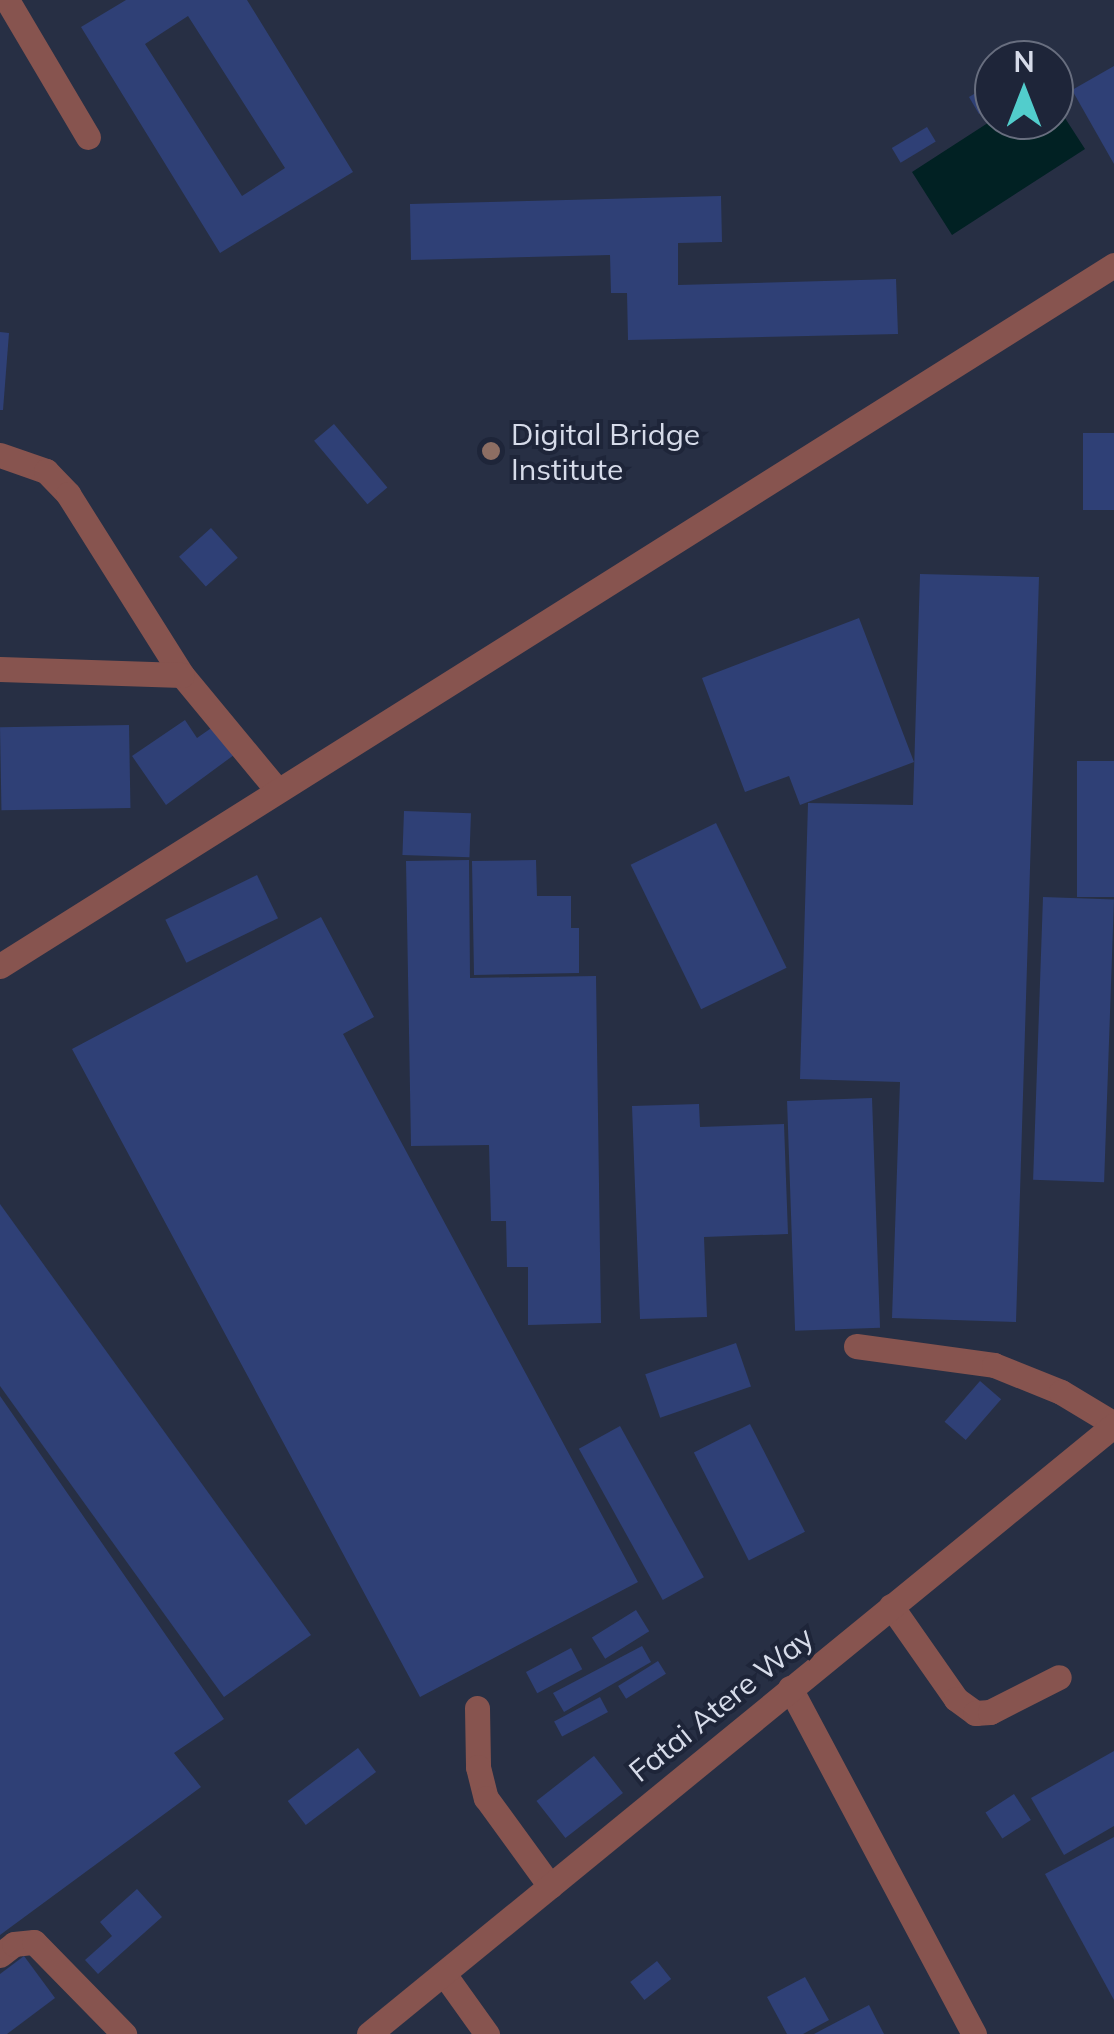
<!DOCTYPE html>
<html>
<head>
<meta charset="utf-8">
<style>
  body { margin:0 }
  #map { position:relative; width:1114px; height:2034px; overflow:hidden; background:#272f44; font-family:Mulish,sans-serif }
  div>[style] { position:absolute }
  .water>* { inset:0; background:#012123 }
  .building>* { inset:0; background:#2f4076; transform-origin:0 0 }
  .minor>* { height:25px; margin:-12.5px; padding:0 12.5px; transform-origin:12.5px; border-radius:12.5px; background:#87544f }
  .dots>* { width:28px; height:28px; translate:-50% -50%; box-sizing:border-box; border:5px solid #1e2539; border-radius:50% }
  span { translate:-50% -50%; white-space:nowrap; text-align:center; line-height:1.15; -webkit-text-stroke:8px #1e2539; paint-order:stroke }
  .poi-label { font-size:30px; color:#d6dbe9 }
  .left { translate:0 -50%; text-align:left }
  .street-label { font-size:30px; color:#d6dbe9 }
  .north { position:absolute; left:974px; top:40px; width:100px; height:100px; box-sizing:border-box; background:#1e2539; border:2px solid #686e7f; border-radius:50%; rotate:0deg; font-size:28px; font-weight:700; line-height:40px; text-align:center; color:#d6dbe9 }
  .north::after { content:''; display:block; margin:auto; width:35px; height:45px; background:#52cdcc; clip-path:polygon(50% 0,100% 100%,50% 72%,0 100%) }
</style>
</head>
<body>
<div id="map">
  <div class="water">
    <i style="clip-path:polygon(1054px 101px,1085px 149px,952px 235px,912px 172px,994px 119px,1054px 120px)"></i>
  </div>
  <div class="building">
    <i style="clip-path:polygon(evenodd,126px 0,247px 0,353px 172px,220px 253px,81px 27px,126px 0,188px 16px,285px 168px,242px 196px,145px 44px,188px 16px)"></i>
    <i style="clip-path:polygon(1114px 66px,1114px 164px,1072px 90px)"></i>
    <i style="clip-path:polygon(994px 82px,994px 105px,979px 114px,969px 97px)"></i>
    <i style="left:927px;top:127px;width:17px;height:41px;rotate:59deg"></i>
    <i style="clip-path:polygon(721px 196px,722px 242px,678px 243px,678px 285px,896px 279px,898px 334px,628px 340px,627px 293px,611px 293px,610px 255px,411px 260px,410px 204px)"></i>
    <i style="clip-path:polygon(0 332px,9px 333px,3px 410px,0 410px)"></i>
    <i style="left:334px;top:424px;width:83px;height:26px;rotate:50deg"></i>
    <i style="left:1083px;top:433px;width:31px;height:77px"></i>
    <i style="left:211px;top:528px;width:40px;height:43px;rotate:48deg"></i>
    <i style="clip-path:polygon(920px 574px,1039px 577px,1016px 1322px,892px 1318px,900px 1082px,800px 1079px,808px 803px,913px 805px)"></i>
    <i style="clip-path:polygon(859px 618px,914px 762px,800px 805px,789px 776px,745px 792px,702px 678px)"></i>
    <i style="clip-path:polygon(185px 720px,197px 738px,217px 724px,238px 752px,166px 805px,132px 756px)"></i>
    <i style="left:129px;top:725px;width:83px;height:129px;rotate:89deg"></i>
    <i style="left:1114px;top:761px;width:136px;height:37px;rotate:90deg"></i>
    <i style="left:404px;top:811px;width:67px;height:44px;rotate:2deg"></i>
    <i style="left:716px;top:823px;width:161px;height:95px;rotate:64deg"></i>
    <i style="clip-path:polygon(469px 860px,470px 978px,596px 976px,601px 1323px,528px 1325px,528px 1267px,507px 1267px,506px 1221px,491px 1221px,489px 1145px,411px 1146px,406px 861px)"></i>
    <i style="clip-path:polygon(536px 860px,537px 896px,571px 896px,571px 928px,579px 928px,579px 973px,474px 975px,472px 861px)"></i>
    <i style="left:257px;top:875px;width:48px;height:102px;rotate:64deg"></i>
    <i style="left:1043px;top:897px;width:71px;height:283px;rotate:2deg"></i>
    <i style="clip-path:polygon(321px 917px,374px 1017px,343px 1034px,638px 1582px,420px 1697px,72px 1049px)"></i>
    <i style="left:872px;top:1098px;width:230px;height:85px;rotate:88deg"></i>
    <i style="clip-path:polygon(699px 1104px,700px 1127px,784px 1124px,788px 1234px,704px 1237px,707px 1317px,640px 1319px,632px 1106px)"></i>
    <i style="clip-path:polygon(0 1204px,311px 1635px,224px 1697px,0 1386px)"></i>
    <i style="left:736px;top:1343px;width:46px;height:96px;rotate:71deg"></i>
    <i style="left:980px;top:1381px;width:28px;height:54px;rotate:41deg"></i>
    <i style="clip-path:polygon(0 1396px,224px 1719px,174px 1753px,201px 1787px,0 1935px)"></i>
    <i style="left:750px;top:1424px;width:121px;height:63px;rotate:63deg"></i>
    <i style="left:620px;top:1426px;width:173px;height:47px;rotate:61deg"></i>
    <i style="left:636px;top:1610px;width:25px;height:52px;rotate:58deg"></i>
    <i style="clip-path:polygon(642px 1646px,651px 1662px,564px 1712px,553px 1693px)"></i>
    <i style="left:571px;top:1648px;width:24px;height:51px;rotate:62deg"></i>
    <i style="left:658px;top:1661px;width:15px;height:47px;rotate:58deg"></i>
    <i style="left:600px;top:1697px;width:17px;height:52px;rotate:62deg"></i>
    <i style="left:358px;top:1748px;width:30px;height:88px;rotate:53deg"></i>
    <i style="clip-path:polygon(1114px 1751px,1114px 1826px,1064px 1855px,1031px 1798px)"></i>
    <i style="left:594px;top:1756px;width:47px;height:73px;rotate:52deg"></i>
    <i style="left:1014px;top:1794px;width:31px;height:34px;rotate:57deg"></i>
    <i style="clip-path:polygon(1114px 1837px,1114px 2000px,1045px 1874px)"></i>
    <i style="clip-path:polygon(137px 1889px,162px 1917px,98px 1974px,85px 1960px,112px 1936px,100px 1922px)"></i>
    <i style="clip-path:polygon(24px 1956px,55px 1998px,7px 2034px,0 2034px,0 1974px)"></i>
    <i style="left:657px;top:1961px;width:23px;height:34px;rotate:52deg"></i>
    <i style="clip-path:polygon(805px 1977px,829px 2020px,803px 2034px,787px 2034px,767px 1997px)"></i>
    <i style="clip-path:polygon(869px 2005px,884px 2034px,814px 2034px)"></i>
  </div>
  <div class="minor">
    <i style="left:7px;top:0;width:159px;rotate:59.4deg"></i>
    <i style="left:0;top:455px;width:49px;rotate:19.2deg"></i>
    <i style="left:46px;top:471px;width:32px;rotate:46deg"></i>
    <i style="left:68px;top:494px;width:214px;rotate:57.8deg"></i>
    <i style="left:182px;top:675px;width:149px;rotate:50.4deg"></i>
    <i style="left:0;top:669px;width:182px;rotate:1.9deg"></i>
    <i style="left:0;top:966px;width:1316px;rotate:-32.18deg"></i>
    <i style="left:856px;top:1346px;width:139px;rotate:7.8deg"></i>
    <i style="left:994px;top:1365px;width:72px;rotate:21.9deg"></i>
    <i style="left:1061px;top:1392px;width:62px;rotate:31.1deg"></i>
    <i style="left:891px;top:1606px;width:113px;rotate:55deg"></i>
    <i style="left:956px;top:1699px;width:24px;rotate:36deg"></i>
    <i style="left:975px;top:1713px;width:15px;rotate:-4deg"></i>
    <i style="left:990px;top:1712px;width:77px;rotate:-26.9deg"></i>
    <i style="left:790px;top:1688px;width:392px;rotate:62deg"></i>
    <i style="left:477px;top:1708px;width:59px;rotate:89deg"></i>
    <i style="left:478px;top:1767px;width:32px;rotate:76deg"></i>
    <i style="left:486px;top:1798px;width:109px;rotate:54deg"></i>
    <i style="left:0;top:1955px;width:18px;rotate:-38deg"></i>
    <i style="left:14px;top:1944px;width:20px;rotate:-6deg"></i>
    <i style="left:34px;top:1942px;width:129px;rotate:45.6deg"></i>
    <i style="left:444px;top:1974px;width:74px;rotate:54.4deg"></i>
    <i style="left:369px;top:2034px;width:962px;rotate:-39.26deg"></i>
  </div>
  <div class="dots">
    <i style="left:491px;top:451px;background:#8d6e63"></i>
  </div>
  <div class="poi-label">
    <span class="left" style="left:511px;top:451px">Digital Bridge<br>Institute</span>
  </div>
  <div class="street-label">
    <span style="left:721px;top:1704px;rotate:-39deg">Fatai Atere Way</span>
  </div>
  <div class="north">N</div>
</div>
</body>
</html>
